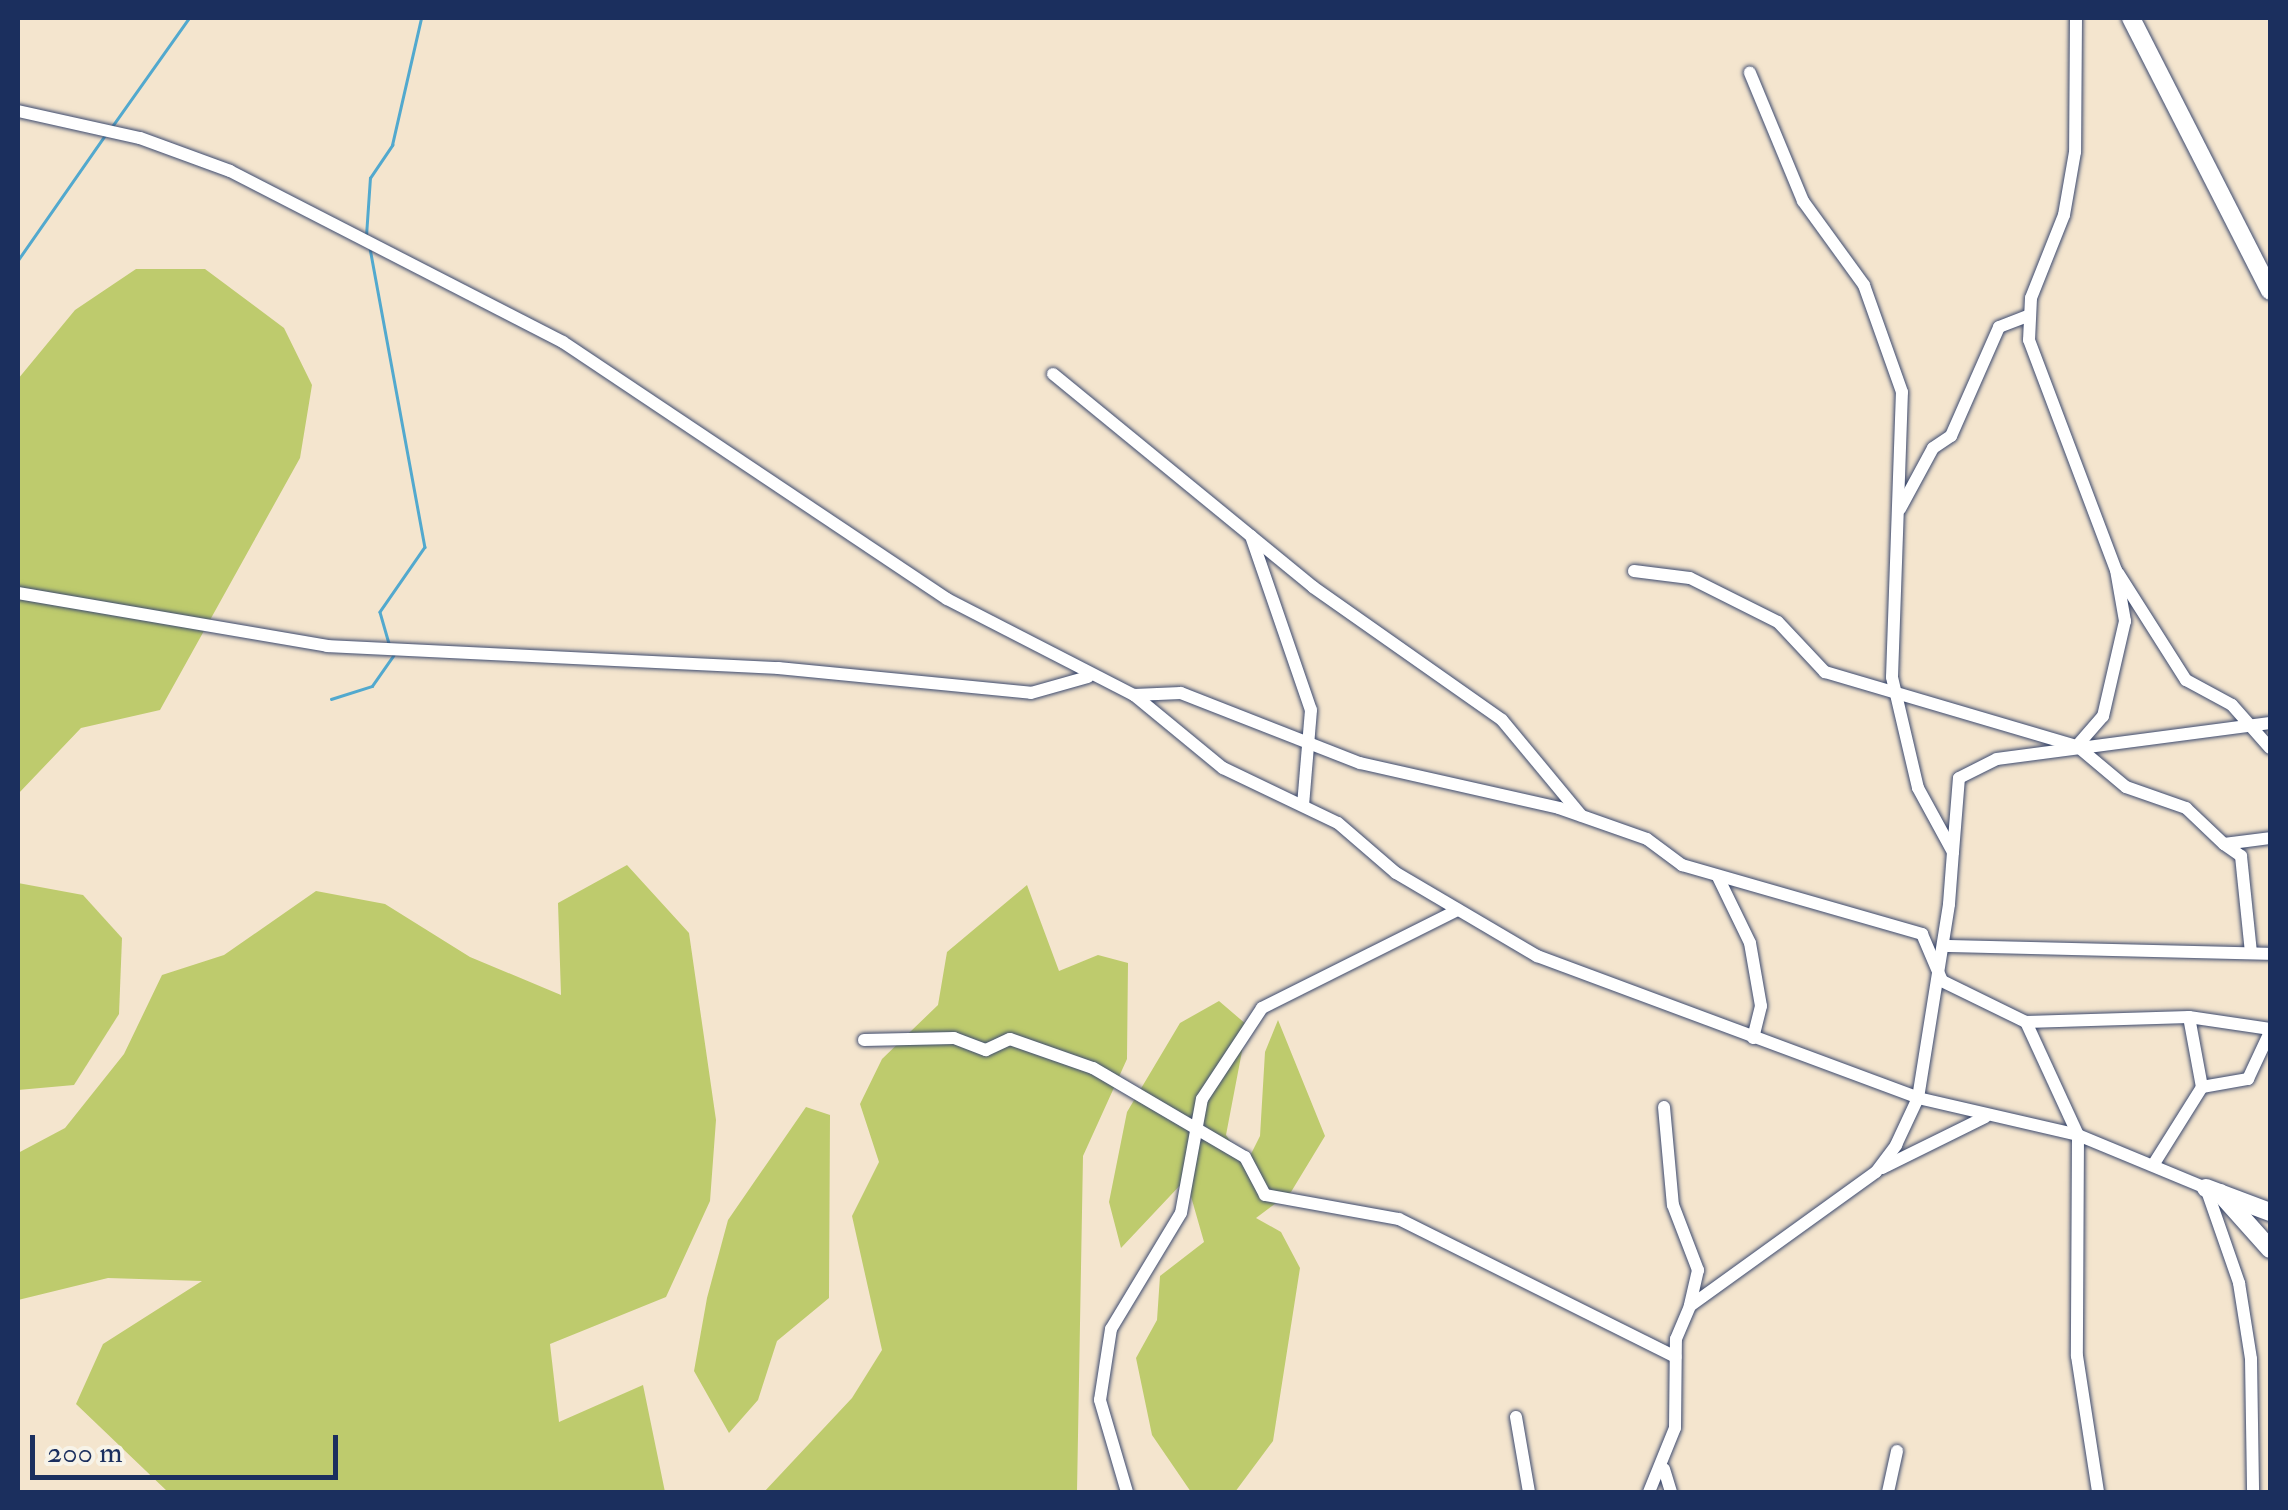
<!DOCTYPE html>
<html>
<head>
<meta charset="utf-8">
<style>
  body { margin:0 }
  #map { position:relative; width:2288px; height:1510px; overflow:hidden; background:#f4e5ce; font-family:"IM FELL Double Pica",serif }
  div>[style] { position:absolute }
  .green>* { inset:0; background:#becb6d }
  .stream>* { height:2.5px; margin:-1.25px; padding:0 1.25px; transform-origin:1.25px; border-radius:1.25px; background:#52a9ce }
  .roads { filter:drop-shadow(0 0 2px #3c4a6f) drop-shadow(0 0 2px #3c4a6f) }
  .street>* { height:12px; margin:-6px; padding:0 6px; transform-origin:6px; border-radius:6px; background:#fff }
  .secondary>* { height:18px; margin:-9px; padding:0 9px; transform-origin:9px; border-radius:9px; background:#fff }
  span { translate:-50% -50%; white-space:nowrap; text-align:center; line-height:1.15; -webkit-text-stroke:8px #f7f3e8; paint-order:stroke }
  .frame { position:absolute; inset:0; border:20px solid #1b2f5e; pointer-events:none }
  .scale { position:absolute; left:30px; top:1435px; width:308px; height:45px; box-sizing:border-box; border:5px solid #1b2f5e; border-top:0; padding-left:12px; font-size:30px; line-height:35px; white-space:nowrap; color:#1b2f5e; -webkit-text-stroke:8px #f7f3e8; paint-order:stroke }
</style>
</head>
<body>
<div id="map">
  <div class="green">
    <i style="clip-path:polygon(136px 269px,205px 269px,284px 328px,312px 385px,300px 458px,160px 710px,81px 728px,18px 794px,18px 379px,75px 310px)"></i>
    <i style="clip-path:polygon(627px 865px,689px 933px,716px 1120px,710px 1201px,666px 1297px,550px 1344px,559px 1422px,643px 1385px,665px 1492px,168px 1492px,76px 1404px,103px 1344px,202px 1281px,108px 1278px,18px 1300px,18px 1153px,65px 1128px,124px 1054px,162px 975px,224px 955px,316px 891px,385px 904px,470px 957px,561px 995px,558px 903px)"></i>
    <i style="clip-path:polygon(18px 883px,83px 895px,122px 938px,119px 1014px,74px 1085px,18px 1090px)"></i>
    <i style="clip-path:polygon(1027px 885px,1059px 971px,1098px 955px,1128px 963px,1127px 1059px,1083px 1156px,1077px 1492px,764px 1492px,852px 1398px,882px 1350px,852px 1216px,879px 1162px,860px 1104px,882px 1059px,938px 1005px,947px 952px)"></i>
    <i style="clip-path:polygon(1219px 1001px,1247px 1025px,1226px 1135px,1246px 1164px,1260px 1136px,1265px 1052px,1278px 1020px,1325px 1136px,1291px 1192px,1256px 1218px,1281px 1232px,1300px 1268px,1273px 1441px,1235px 1492px,1191px 1492px,1152px 1435px,1136px 1358px,1157px 1320px,1160px 1276px,1204px 1242px,1186px 1179px,1121px 1248px,1109px 1202px,1127px 1112px,1180px 1023px)"></i>
    <i style="clip-path:polygon(806px 1107px,830px 1115px,829px 1298px,777px 1341px,758px 1400px,729px 1433px,694px 1371px,707px 1298px,728px 1220px)"></i>
  </div>
  <div class="stream">
    <i style="left:111px;top:128px;width:135px;rotate:-54.7deg"></i>
    <i style="left:366px;top:236px;width:58px;rotate:-86.1deg"></i>
    <i style="left:370px;top:178px;width:40px;rotate:-56deg"></i>
    <i style="left:392px;top:145px;width:130px;rotate:-77.1deg"></i>
    <i style="left:370px;top:248px;width:304px;rotate:79.6deg"></i>
    <i style="left:425px;top:547px;width:79px;rotate:124.7deg"></i>
    <i style="left:380px;top:612px;width:33px;rotate:74deg"></i>
    <i style="left:18px;top:260px;width:154px;rotate:-55.1deg"></i>
    <i style="left:331px;top:699px;width:43px;rotate:-17.6deg"></i>
    <i style="left:372px;top:686px;width:37px;rotate:-55deg"></i>
  </div>
  <div class="roads">
    <div class="street">
      <i style="left:2076px;top:18px;width:134px;rotate:90.4deg"></i>
      <i style="left:2075px;top:152px;width:64px;rotate:99.9deg"></i>
      <i style="left:2064px;top:215px;width:89px;rotate:111.7deg"></i>
      <i style="left:2031px;top:298px;width:42px;rotate:92.7deg"></i>
      <i style="left:2029px;top:340px;width:246px;rotate:69.3deg"></i>
      <i style="left:2116px;top:570px;width:52px;rotate:80deg"></i>
      <i style="left:2125px;top:621px;width:98px;rotate:103deg"></i>
      <i style="left:2103px;top:716px;width:40px;rotate:131deg"></i>
      <i style="left:18px;top:111px;width:125px;rotate:12.5deg"></i>
      <i style="left:140px;top:138px;width:96px;rotate:20.1deg"></i>
      <i style="left:230px;top:171px;width:374px;rotate:27.2deg"></i>
      <i style="left:563px;top:342px;width:462px;rotate:33.8deg"></i>
      <i style="left:947px;top:599px;width:210px;rotate:27.2deg"></i>
      <i style="left:1134px;top:695px;width:115px;rotate:39.4deg"></i>
      <i style="left:1223px;top:768px;width:127px;rotate:25.6deg"></i>
      <i style="left:1338px;top:823px;width:77px;rotate:40.8deg"></i>
      <i style="left:1396px;top:873px;width:164px;rotate:30.5deg"></i>
      <i style="left:1537px;top:956px;width:407px;rotate:20.4deg"></i>
      <i style="left:1918px;top:1098px;width:164px;rotate:13deg"></i>
      <i style="left:2078px;top:1135px;width:139px;rotate:22.5deg"></i>
      <i style="left:2206px;top:1188px;width:101px;rotate:70.8deg"></i>
      <i style="left:2239px;top:1283px;width:77px;rotate:81deg"></i>
      <i style="left:2251px;top:1359px;width:133px;rotate:89.1deg"></i>
      <i style="left:1053px;top:374px;width:336px;rotate:39.3deg"></i>
      <i style="left:1313px;top:587px;width:231px;rotate:35.1deg"></i>
      <i style="left:1502px;top:720px;width:124px;rotate:50.3deg"></i>
      <i style="left:1900px;top:509px;width:69px;rotate:-61.6deg"></i>
      <i style="left:1933px;top:448px;width:22px;rotate:-34deg"></i>
      <i style="left:1951px;top:436px;width:119px;rotate:-66.2deg"></i>
      <i style="left:1999px;top:327px;width:33px;rotate:-21deg"></i>
      <i style="left:1251px;top:536px;width:184px;rotate:71deg"></i>
      <i style="left:1311px;top:710px;width:95px;rotate:94.8deg"></i>
      <i style="left:1634px;top:571px;width:56px;rotate:7.1deg"></i>
      <i style="left:1690px;top:578px;width:98px;rotate:26.6deg"></i>
      <i style="left:1778px;top:622px;width:69px;rotate:46.8deg"></i>
      <i style="left:1825px;top:672px;width:263px;rotate:16.4deg"></i>
      <i style="left:2077px;top:746px;width:64px;rotate:39.9deg"></i>
      <i style="left:2126px;top:787px;width:64px;rotate:19.3deg"></i>
      <i style="left:2186px;top:808px;width:52px;rotate:43.5deg"></i>
      <i style="left:2224px;top:844px;width:46px;rotate:-7.4deg"></i>
      <i style="left:2118px;top:573px;width:127px;rotate:57.6deg"></i>
      <i style="left:2186px;top:680px;width:52px;rotate:28.5deg"></i>
      <i style="left:2232px;top:705px;width:57px;rotate:48.5deg"></i>
      <i style="left:18px;top:593px;width:314px;rotate:9.7deg"></i>
      <i style="left:327px;top:646px;width:452px;rotate:2.8deg"></i>
      <i style="left:778px;top:668px;width:254px;rotate:5.6deg"></i>
      <i style="left:1031px;top:693px;width:59px;rotate:-15.7deg"></i>
      <i style="left:1134px;top:695px;width:47px;rotate:-2.4deg"></i>
      <i style="left:1181px;top:693px;width:192px;rotate:21.4deg"></i>
      <i style="left:1360px;top:763px;width:204px;rotate:12.7deg"></i>
      <i style="left:1559px;top:808px;width:93px;rotate:19.4deg"></i>
      <i style="left:1647px;top:839px;width:44px;rotate:36.6deg"></i>
      <i style="left:1682px;top:865px;width:250px;rotate:16deg"></i>
      <i style="left:1922px;top:934px;width:51px;rotate:66.9deg"></i>
      <i style="left:1942px;top:981px;width:93px;rotate:26deg"></i>
      <i style="left:2026px;top:1022px;width:124px;rotate:65.3deg"></i>
      <i style="left:2078px;top:1135px;width:221px;rotate:90.3deg"></i>
      <i style="left:2077px;top:1356px;width:138px;rotate:81.2deg"></i>
      <i style="left:2224px;top:844px;width:21px;rotate:35deg"></i>
      <i style="left:2241px;top:856px;width:97px;rotate:84.1deg"></i>
      <i style="left:1953px;top:852px;width:74px;rotate:-85.4deg"></i>
      <i style="left:1959px;top:778px;width:42px;rotate:-26.6deg"></i>
      <i style="left:1997px;top:759px;width:275px;rotate:-7.5deg"></i>
      <i style="left:1718px;top:877px;width:73px;rotate:64.1deg"></i>
      <i style="left:1750px;top:943px;width:64px;rotate:80.1deg"></i>
      <i style="left:1761px;top:1006px;width:33px;rotate:104deg"></i>
      <i style="left:1945px;top:946px;width:325px;rotate:1.4deg"></i>
      <i style="left:2189px;top:1017px;width:71px;rotate:79.5deg"></i>
      <i style="left:2026px;top:1022px;width:163px;rotate:-1.8deg"></i>
      <i style="left:2189px;top:1017px;width:82px;rotate:8.4deg"></i>
      <i style="left:864px;top:1040px;width:90px;rotate:-1.3deg"></i>
      <i style="left:954px;top:1038px;width:34px;rotate:21deg"></i>
      <i style="left:986px;top:1050px;width:26px;rotate:-25deg"></i>
      <i style="left:1010px;top:1039px;width:88px;rotate:19.3deg"></i>
      <i style="left:1093px;top:1068px;width:176px;rotate:30.4deg"></i>
      <i style="left:1245px;top:1157px;width:43px;rotate:62.2deg"></i>
      <i style="left:1265px;top:1195px;width:136px;rotate:10.2deg"></i>
      <i style="left:1399px;top:1219px;width:309px;rotate:26.5deg"></i>
      <i style="left:1664px;top:1107px;width:98px;rotate:84.8deg"></i>
      <i style="left:1673px;top:1205px;width:70px;rotate:69deg"></i>
      <i style="left:1698px;top:1270px;width:37px;rotate:103deg"></i>
      <i style="left:2155px;top:1162px;width:89px;rotate:-57.9deg"></i>
      <i style="left:2202px;top:1087px;width:47px;rotate:-9.9deg"></i>
      <i style="left:2248px;top:1079px;width:52px;rotate:-64.9deg"></i>
      <i style="left:1882px;top:1168px;width:115px;rotate:-26.3deg"></i>
      <i style="left:1516px;top:1417px;width:76px;rotate:80.2deg"></i>
      <i style="left:1664px;top:1469px;width:24px;rotate:73deg"></i>
      <i style="left:1127px;top:1492px;width:96px;rotate:-106.4deg"></i>
      <i style="left:1100px;top:1400px;width:72px;rotate:-81.2deg"></i>
      <i style="left:1111px;top:1329px;width:135px;rotate:-58.9deg"></i>
      <i style="left:1181px;top:1213px;width:116px;rotate:-79.6deg"></i>
      <i style="left:1202px;top:1099px;width:109px;rotate:-56.6deg"></i>
      <i style="left:1262px;top:1008px;width:219px;rotate:-26.6deg"></i>
      <i style="left:1649px;top:1492px;width:69px;rotate:-67.9deg"></i>
      <i style="left:1675px;top:1428px;width:89px;rotate:-89.4deg"></i>
      <i style="left:1676px;top:1339px;width:36px;rotate:-67deg"></i>
      <i style="left:1690px;top:1306px;width:229px;rotate:-35.8deg"></i>
      <i style="left:1876px;top:1172px;width:34px;rotate:-53deg"></i>
      <i style="left:1896px;top:1145px;width:52px;rotate:-64.9deg"></i>
      <i style="left:1918px;top:1098px;width:196px;rotate:-80.9deg"></i>
      <i style="left:1949px;top:904px;width:52px;rotate:-85.6deg"></i>
      <i style="left:1953px;top:852px;width:73px;rotate:-118.7deg"></i>
      <i style="left:1918px;top:788px;width:114px;rotate:-103.2deg"></i>
      <i style="left:1892px;top:677px;width:285px;rotate:-88deg"></i>
      <i style="left:1902px;top:392px;width:114px;rotate:-109.6deg"></i>
      <i style="left:1864px;top:285px;width:104px;rotate:-126deg"></i>
      <i style="left:1803px;top:201px;width:139px;rotate:-112.5deg"></i>
      <i style="left:1888px;top:1492px;width:42px;rotate:-77.6deg"></i>
    </div>
    <div class="secondary">
      <i style="left:2131px;top:18px;width:306px;rotate:63deg"></i>
      <i style="left:2206px;top:1188px;width:68px;rotate:20.6deg"></i>
      <i style="left:2220px;top:1193px;width:75px;rotate:48.2deg"></i>
    </div>
  </div>
  <div class="frame"></div>
  <div class="scale">200 m</div>
</div>
</body>
</html>
